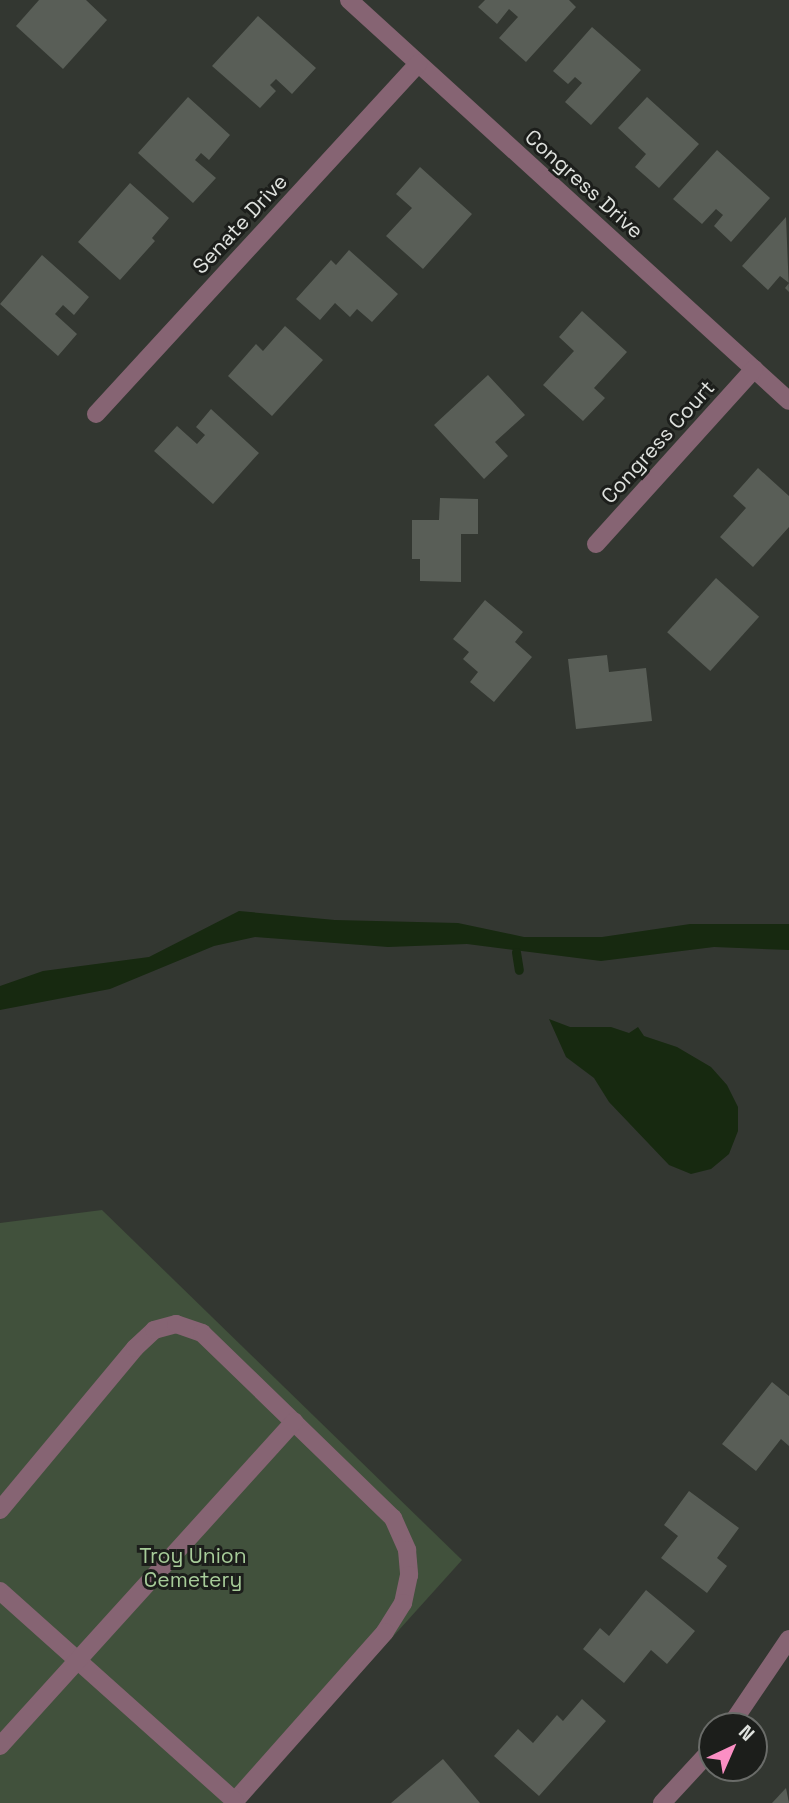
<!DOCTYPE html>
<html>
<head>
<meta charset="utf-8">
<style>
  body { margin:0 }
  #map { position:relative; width:789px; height:1803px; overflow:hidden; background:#333731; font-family:"Space Grotesk",sans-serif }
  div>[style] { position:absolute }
  .green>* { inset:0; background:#41513c }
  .water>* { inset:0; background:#172910 }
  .stream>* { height:9px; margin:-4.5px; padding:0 4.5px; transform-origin:4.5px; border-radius:4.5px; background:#172910 }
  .building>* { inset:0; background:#595e57; transform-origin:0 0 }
  .minor>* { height:18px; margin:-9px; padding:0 9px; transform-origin:9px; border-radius:9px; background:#866473 }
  span { translate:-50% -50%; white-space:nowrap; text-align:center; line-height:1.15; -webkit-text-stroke:6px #1c1e1b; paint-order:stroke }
  .street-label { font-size:21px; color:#dfe2de }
  .park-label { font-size:21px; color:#a7cc99 }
  .north { position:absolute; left:698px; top:1712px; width:70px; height:70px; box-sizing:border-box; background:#1c1e1b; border:2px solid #6a6c69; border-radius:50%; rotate:44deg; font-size:19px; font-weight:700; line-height:28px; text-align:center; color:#dfe2de }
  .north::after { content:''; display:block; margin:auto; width:24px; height:32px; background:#fb8fc4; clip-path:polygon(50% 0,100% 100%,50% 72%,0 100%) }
</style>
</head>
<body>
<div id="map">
  <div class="green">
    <i style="clip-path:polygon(102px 1210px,462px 1560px,243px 1803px,0 1803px,0 1223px)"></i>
  </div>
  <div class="water">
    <i style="clip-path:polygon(239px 911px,335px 920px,458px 923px,524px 937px,602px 937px,690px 924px,789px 924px,789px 950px,714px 947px,601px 961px,467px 944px,388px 947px,255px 937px,214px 946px,110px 989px,0 1010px,0 986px,43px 971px,149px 957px)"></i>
    <i style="clip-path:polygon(549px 1019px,570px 1027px,611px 1027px,629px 1033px,638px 1027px,644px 1036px,677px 1047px,711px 1067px,727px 1085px,738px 1107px,738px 1131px,729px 1154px,711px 1169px,691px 1174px,669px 1165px,609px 1102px,594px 1078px,566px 1057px)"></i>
  </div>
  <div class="stream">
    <i style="left:516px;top:952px;width:18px;rotate:81deg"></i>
  </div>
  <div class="building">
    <i style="clip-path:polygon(39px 0,86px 0,107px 20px,63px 69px,16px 26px)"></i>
    <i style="clip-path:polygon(485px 0,569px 0,576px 7px,526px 62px,499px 38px,518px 17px,509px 9px,497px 24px,478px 7px)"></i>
    <i style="clip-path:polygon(258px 16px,316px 68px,292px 94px,276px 79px,270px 85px,276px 91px,260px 108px,212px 66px)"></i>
    <i style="clip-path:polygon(592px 27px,641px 70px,591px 125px,565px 102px,582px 83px,575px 77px,568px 84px,553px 71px)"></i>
    <i style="clip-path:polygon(188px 97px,230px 135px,209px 160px,201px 153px,195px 160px,216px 178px,193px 203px,138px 153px)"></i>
    <i style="clip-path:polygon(647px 97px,699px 144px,659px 188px,635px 167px,646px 154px,618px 128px)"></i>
    <i style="clip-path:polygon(717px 150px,770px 198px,731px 242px,714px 226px,723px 215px,716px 209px,702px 224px,673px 199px)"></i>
    <i style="clip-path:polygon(420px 167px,472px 214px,423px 269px,386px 236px,412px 208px,396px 194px)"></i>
    <i style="clip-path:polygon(130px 183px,169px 218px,152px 238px,155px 241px,120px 280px,78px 242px)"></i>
    <i style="clip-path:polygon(786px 217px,789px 292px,785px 288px,789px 283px,780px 276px,768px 290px,742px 266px)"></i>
    <i style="clip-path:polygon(349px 250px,398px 294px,372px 322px,357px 309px,350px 317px,335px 303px,320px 320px,296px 299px,331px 260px,336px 265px)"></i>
    <i style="clip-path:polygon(42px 255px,89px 297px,74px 315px,63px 305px,55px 314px,77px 334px,58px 356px,0 304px)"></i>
    <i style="clip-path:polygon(582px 311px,627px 352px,594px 388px,605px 398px,583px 421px,543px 385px,574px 351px,559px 337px)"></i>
    <i style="clip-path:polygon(285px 326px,323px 360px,272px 416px,228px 376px,256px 344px,263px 351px)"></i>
    <i style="clip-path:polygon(488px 375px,525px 415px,495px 442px,508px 456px,484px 479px,434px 425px)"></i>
    <i style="clip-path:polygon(211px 409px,259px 453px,213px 504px,154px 451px,177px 426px,197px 444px,205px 435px,196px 427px)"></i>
    <i style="clip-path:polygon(758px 468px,789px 496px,789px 527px,753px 567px,720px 537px,746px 508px,733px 496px)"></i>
    <i style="clip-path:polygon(440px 498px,478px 499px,478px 534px,461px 534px,461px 582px,420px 581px,420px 559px,412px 559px,412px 520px,439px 520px)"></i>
    <i style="left:716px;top:578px;width:58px;height:73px;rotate:42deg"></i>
    <i style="clip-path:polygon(485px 600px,523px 632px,515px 642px,532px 657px,494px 702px,470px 682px,478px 672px,463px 659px,469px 652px,453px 639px)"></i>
    <i style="clip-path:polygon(607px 655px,609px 672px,646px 668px,652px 721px,576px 729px,568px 659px)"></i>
    <i style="clip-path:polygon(772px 1382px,789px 1396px,789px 1446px,781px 1439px,756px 1471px,722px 1444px)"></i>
    <i style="clip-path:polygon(689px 1491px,739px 1528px,717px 1558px,727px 1566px,707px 1593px,661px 1558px,678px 1536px,664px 1525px)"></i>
    <i style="clip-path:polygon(646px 1590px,695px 1631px,667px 1664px,651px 1650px,624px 1683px,583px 1649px,600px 1628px,609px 1636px)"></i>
    <i style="clip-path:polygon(582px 1699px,606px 1721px,539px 1796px,494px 1756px,518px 1729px,533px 1743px,557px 1715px,563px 1721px)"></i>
    <i style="clip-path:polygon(443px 1759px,480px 1803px,391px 1803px,418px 1780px)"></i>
    <i style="clip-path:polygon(786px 1788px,789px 1803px,772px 1803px)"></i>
  </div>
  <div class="minor">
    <i style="left:349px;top:0;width:595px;rotate:42.34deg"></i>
    <i style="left:96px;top:414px;width:476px;rotate:-47.4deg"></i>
    <i style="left:596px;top:544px;width:236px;rotate:-47.9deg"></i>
    <i style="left:0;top:1510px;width:211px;rotate:-50.2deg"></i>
    <i style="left:135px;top:1348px;width:26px;rotate:-43deg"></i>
    <i style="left:154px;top:1330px;width:23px;rotate:-15deg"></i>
    <i style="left:176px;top:1324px;width:28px;rotate:19deg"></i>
    <i style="left:202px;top:1333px;width:266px;rotate:44.1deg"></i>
    <i style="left:393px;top:1518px;width:35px;rotate:66deg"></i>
    <i style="left:407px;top:1550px;width:25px;rotate:85deg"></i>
    <i style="left:409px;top:1575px;width:29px;rotate:102deg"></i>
    <i style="left:403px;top:1603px;width:34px;rotate:122deg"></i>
    <i style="left:385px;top:1632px;width:229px;rotate:131.6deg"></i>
    <i style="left:0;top:1591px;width:315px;rotate:41.8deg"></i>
    <i style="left:730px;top:1726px;width:105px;rotate:-55.9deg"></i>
    <i style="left:0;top:1746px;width:438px;rotate:-47.8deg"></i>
    <i style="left:662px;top:1803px;width:74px;rotate:-47.2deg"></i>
  </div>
  <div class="street-label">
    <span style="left:584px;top:184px;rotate:42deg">Congress Drive</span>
    <span style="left:240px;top:224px;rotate:-47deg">Senate Drive</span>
    <span style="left:658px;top:442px;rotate:-48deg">Congress Court</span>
  </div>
  <div class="park-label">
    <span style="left:193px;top:1568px">Troy Union<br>Cemetery</span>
  </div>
  <div class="north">N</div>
</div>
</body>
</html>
